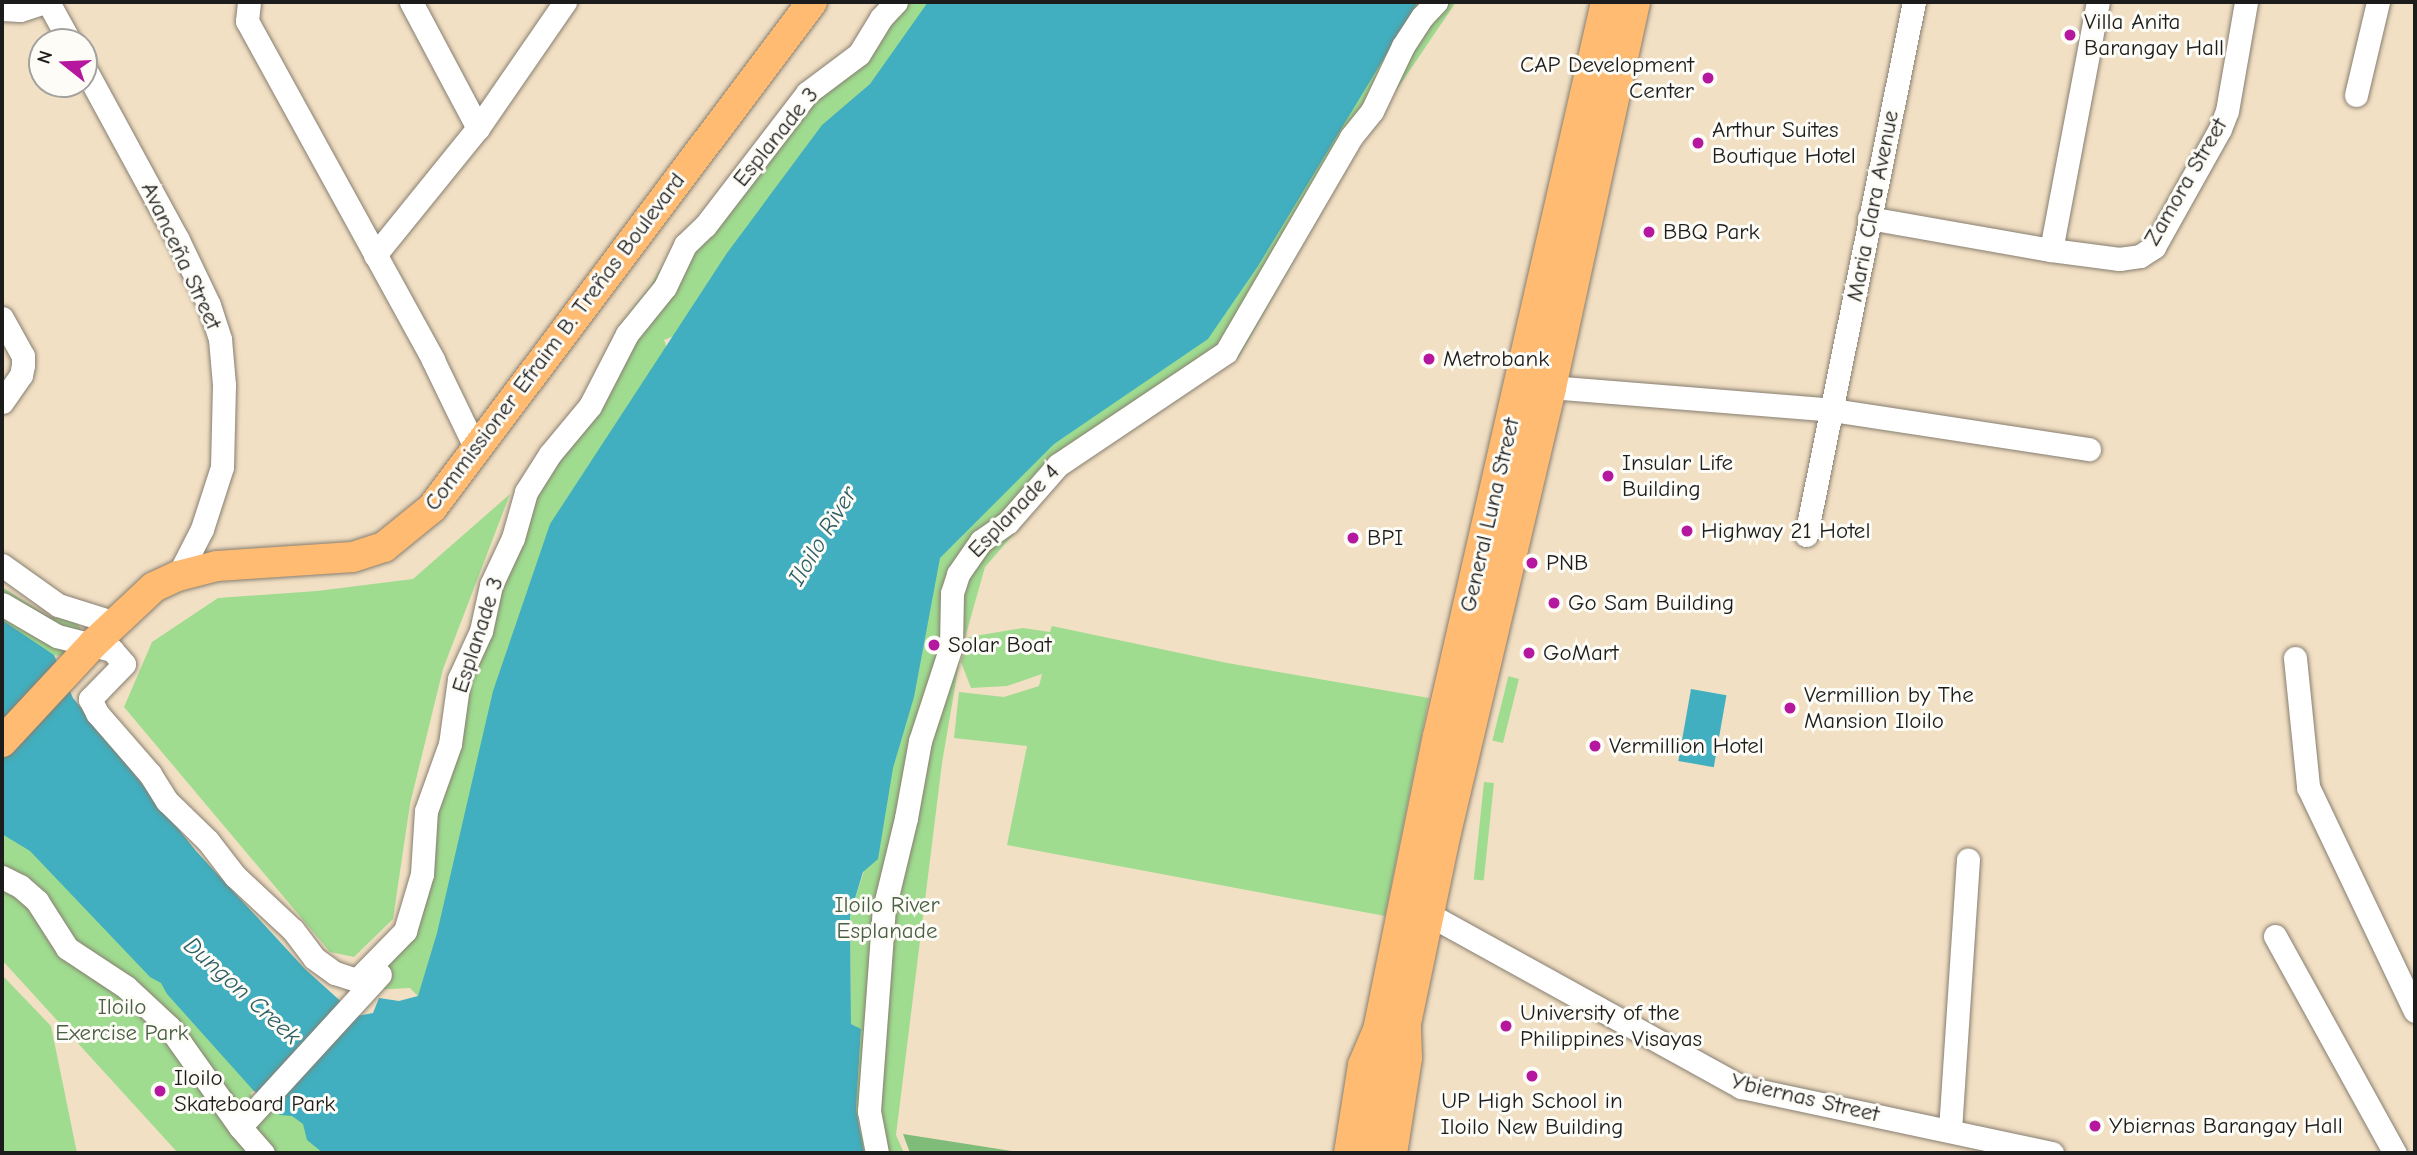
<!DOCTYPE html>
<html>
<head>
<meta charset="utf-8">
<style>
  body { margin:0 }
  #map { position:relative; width:2417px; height:1155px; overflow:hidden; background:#f2e0c4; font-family:"Comic Neue",sans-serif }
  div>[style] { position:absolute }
  .green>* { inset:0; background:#9fdc90; transform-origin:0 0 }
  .forest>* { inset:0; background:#7fbc7a }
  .water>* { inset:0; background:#41afbf; transform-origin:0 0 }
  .roads { filter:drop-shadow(0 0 2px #877e70) drop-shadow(0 0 2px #877e70) }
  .minor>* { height:23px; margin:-11.5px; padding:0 11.5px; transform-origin:11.5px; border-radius:11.5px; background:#fff }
  .major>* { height:30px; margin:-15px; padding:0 15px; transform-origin:15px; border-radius:15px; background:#febb71 }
  .highway>* { height:33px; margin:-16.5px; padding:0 16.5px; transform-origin:16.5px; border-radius:16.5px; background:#febb71 }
  .dots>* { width:19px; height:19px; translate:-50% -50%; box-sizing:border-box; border:4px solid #fdfcf7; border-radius:50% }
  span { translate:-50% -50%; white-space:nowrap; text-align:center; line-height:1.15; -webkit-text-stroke:6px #fdfcf7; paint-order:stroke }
  .poi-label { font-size:23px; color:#1c1c1c }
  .left { translate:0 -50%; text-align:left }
  .right { translate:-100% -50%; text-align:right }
  .street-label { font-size:23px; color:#1c1c1c }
  .park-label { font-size:23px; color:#4a5f45 }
  .water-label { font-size:24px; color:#2d5e65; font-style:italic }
  .frame { position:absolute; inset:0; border:4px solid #1c1c1c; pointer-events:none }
  .north { position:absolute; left:28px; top:28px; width:70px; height:70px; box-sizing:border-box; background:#fdfcf7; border:2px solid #a3a29f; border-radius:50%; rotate:288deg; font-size:19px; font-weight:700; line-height:28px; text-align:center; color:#1c1c1c }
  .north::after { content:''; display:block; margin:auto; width:24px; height:32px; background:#b5179e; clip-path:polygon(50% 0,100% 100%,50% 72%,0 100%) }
</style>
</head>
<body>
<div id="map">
  <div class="green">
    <i style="clip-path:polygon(882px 2px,951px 2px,697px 327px,664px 340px,680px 382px,433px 1012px,410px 988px,351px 991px,310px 966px,107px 735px,78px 697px,123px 651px,102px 699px,116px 722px,241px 868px,320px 951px,336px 962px,357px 968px,398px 927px,413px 872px,452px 673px,619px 326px,651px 285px,678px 240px,853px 47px)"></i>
    <i style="clip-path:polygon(1405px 2px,1456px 2px,1360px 144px,1239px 357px,1069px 470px,985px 567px,961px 652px,942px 763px,896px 1135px,904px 1153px,846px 1153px,861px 1132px,856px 1109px,861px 1030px,851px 1024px,850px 914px,878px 828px,939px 558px,958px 540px)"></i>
    <i style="clip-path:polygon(510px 494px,443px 669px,410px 804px,393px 919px,354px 957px,330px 952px,124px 707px,152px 642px,218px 598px,317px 591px,413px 579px)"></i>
    <i style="clip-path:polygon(2px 587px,48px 616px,76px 622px,85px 635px,66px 656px,2px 652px)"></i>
    <i style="clip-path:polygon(1052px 626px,1227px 663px,1429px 698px,1385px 916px,1007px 845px,1027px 746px,954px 738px,959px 692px,1004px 697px,1039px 686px,1042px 674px,1007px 686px,971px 688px,961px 662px,969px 637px,1023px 628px,1050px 632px)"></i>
    <i style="left:1519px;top:679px;width:66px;height:11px;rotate:104deg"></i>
    <i style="left:1484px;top:782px;width:10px;height:98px;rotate:6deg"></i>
    <i style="clip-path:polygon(2px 802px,262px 1085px,250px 1093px,253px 1097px,270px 1112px,292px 1095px,360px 1153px,178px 1153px,2px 960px)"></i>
    <i style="clip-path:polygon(2px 975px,51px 1026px,77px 1153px,2px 1153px)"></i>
  </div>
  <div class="forest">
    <i style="clip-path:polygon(903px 1134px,1024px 1153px,910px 1153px)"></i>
  </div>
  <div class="water">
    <i style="clip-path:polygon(928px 2px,1418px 2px,1258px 266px,1208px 339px,1054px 444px,940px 558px,914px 697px,893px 768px,878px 859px,863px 872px,850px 915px,851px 1024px,861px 1029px,856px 1109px,864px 1153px,323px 1153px,307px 1140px,303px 1124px,292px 1116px,280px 1115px,253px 1090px,167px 994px,161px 983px,150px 977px,30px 851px,2px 834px,2px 620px,54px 655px,73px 698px,196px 851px,305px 969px,357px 1016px,373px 1013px,379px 998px,399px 1001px,418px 996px,437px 933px,493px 691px,550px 524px,727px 253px,822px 125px,870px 84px)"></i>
    <i style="left:1691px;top:689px;width:36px;height:73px;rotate:10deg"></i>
  </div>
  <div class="roads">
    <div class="minor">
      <i style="left:48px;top:2px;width:46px;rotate:61.2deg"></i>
      <i style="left:249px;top:2px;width:19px;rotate:96deg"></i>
      <i style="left:247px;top:21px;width:387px;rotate:61.2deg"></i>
      <i style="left:433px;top:360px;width:99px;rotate:64.2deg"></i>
      <i style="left:411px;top:2px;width:143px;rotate:62deg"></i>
      <i style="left:2px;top:9px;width:18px;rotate:3deg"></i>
      <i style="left:20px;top:10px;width:25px;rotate:-18deg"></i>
      <i style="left:84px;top:67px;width:195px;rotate:61.5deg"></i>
      <i style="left:177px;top:238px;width:74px;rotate:64.5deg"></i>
      <i style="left:209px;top:305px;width:36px;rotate:72deg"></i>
      <i style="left:220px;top:339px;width:46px;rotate:85deg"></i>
      <i style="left:224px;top:385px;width:82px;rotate:91.4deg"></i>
      <i style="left:222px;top:467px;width:65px;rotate:107.9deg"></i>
      <i style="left:202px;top:529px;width:53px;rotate:117.1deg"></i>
      <i style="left:2356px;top:95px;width:96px;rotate:-76.7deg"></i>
      <i style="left:1869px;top:218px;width:185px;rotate:10deg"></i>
      <i style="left:2051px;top:250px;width:69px;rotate:7.5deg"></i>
      <i style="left:2119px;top:259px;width:21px;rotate:-8deg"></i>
      <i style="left:2140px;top:256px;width:17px;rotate:-33deg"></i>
      <i style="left:2154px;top:247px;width:135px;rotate:-60.8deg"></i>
      <i style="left:2220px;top:129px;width:19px;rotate:-69deg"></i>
      <i style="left:2227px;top:111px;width:111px;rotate:-80.1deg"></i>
      <i style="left:2051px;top:250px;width:252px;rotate:-79.3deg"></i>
      <i style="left:375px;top:255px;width:164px;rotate:-51deg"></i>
      <i style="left:478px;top:128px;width:153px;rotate:-55.4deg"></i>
      <i style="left:2px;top:318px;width:43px;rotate:61.1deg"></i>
      <i style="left:23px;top:356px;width:9px;rotate:90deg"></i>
      <i style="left:23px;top:365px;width:10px;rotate:101deg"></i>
      <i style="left:21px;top:375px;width:33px;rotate:125deg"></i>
      <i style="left:1549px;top:387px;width:285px;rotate:4.6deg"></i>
      <i style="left:1833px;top:410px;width:259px;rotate:8.7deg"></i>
      <i style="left:1806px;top:535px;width:544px;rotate:-78.55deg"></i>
      <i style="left:2px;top:565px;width:69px;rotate:35.5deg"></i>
      <i style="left:58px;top:605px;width:60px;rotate:17.5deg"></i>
      <i style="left:2px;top:604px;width:64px;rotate:30.2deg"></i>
      <i style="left:57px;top:636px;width:57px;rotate:14.3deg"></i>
      <i style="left:112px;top:650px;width:18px;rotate:49deg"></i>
      <i style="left:124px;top:664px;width:49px;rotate:134.2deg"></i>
      <i style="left:90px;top:699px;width:16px;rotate:63deg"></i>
      <i style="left:97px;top:713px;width:81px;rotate:49deg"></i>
      <i style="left:150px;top:774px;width:32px;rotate:58deg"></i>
      <i style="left:167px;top:801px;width:57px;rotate:44.3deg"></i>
      <i style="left:208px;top:841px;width:44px;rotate:52.4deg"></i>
      <i style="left:235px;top:876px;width:79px;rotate:43deg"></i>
      <i style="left:293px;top:930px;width:35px;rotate:53deg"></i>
      <i style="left:314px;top:958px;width:26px;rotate:36deg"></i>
      <i style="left:335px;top:973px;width:23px;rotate:18deg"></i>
      <i style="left:357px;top:980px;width:69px;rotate:-45.6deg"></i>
      <i style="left:405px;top:931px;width:59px;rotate:-73.4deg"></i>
      <i style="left:422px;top:874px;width:63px;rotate:-86.4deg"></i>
      <i style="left:426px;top:811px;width:71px;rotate:-70.3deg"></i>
      <i style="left:450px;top:744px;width:66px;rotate:-82.1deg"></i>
      <i style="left:459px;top:679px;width:53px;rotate:-65.4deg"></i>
      <i style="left:481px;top:631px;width:47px;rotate:-77.7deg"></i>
      <i style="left:491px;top:585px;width:52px;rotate:-64.9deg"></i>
      <i style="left:513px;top:538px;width:48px;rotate:-74.2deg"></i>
      <i style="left:526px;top:492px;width:45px;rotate:-57.7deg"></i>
      <i style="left:550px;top:454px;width:62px;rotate:-50.2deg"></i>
      <i style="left:590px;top:406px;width:81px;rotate:-62.8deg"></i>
      <i style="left:627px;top:334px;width:60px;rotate:-51deg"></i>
      <i style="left:665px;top:287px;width:47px;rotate:-64.5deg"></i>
      <i style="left:685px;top:245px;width:28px;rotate:-44deg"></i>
      <i style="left:705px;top:226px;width:168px;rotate:-52.5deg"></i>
      <i style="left:807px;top:93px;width:65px;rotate:-36.9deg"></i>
      <i style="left:859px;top:54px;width:42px;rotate:-58.6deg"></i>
      <i style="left:881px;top:18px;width:22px;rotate:-47deg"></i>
      <i style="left:2295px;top:658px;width:130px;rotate:84.2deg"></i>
      <i style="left:2308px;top:787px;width:248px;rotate:64.5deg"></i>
      <i style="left:2px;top:877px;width:20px;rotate:27deg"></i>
      <i style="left:20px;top:886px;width:23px;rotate:41deg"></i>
      <i style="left:37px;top:901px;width:56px;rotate:57.4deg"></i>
      <i style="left:67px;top:948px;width:71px;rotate:33.5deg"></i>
      <i style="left:126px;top:987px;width:59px;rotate:42.9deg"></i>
      <i style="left:169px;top:1027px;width:123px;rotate:54.6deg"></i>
      <i style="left:240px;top:1127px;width:35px;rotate:49deg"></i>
      <i style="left:1428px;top:914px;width:358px;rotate:28.9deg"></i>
      <i style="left:1741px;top:1087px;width:318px;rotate:12deg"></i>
      <i style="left:2275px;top:936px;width:248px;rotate:61.1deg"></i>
      <i style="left:240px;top:1127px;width:207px;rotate:-47.5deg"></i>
      <i style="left:1950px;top:1130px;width:271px;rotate:-86.2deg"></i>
      <i style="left:877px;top:1153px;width:43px;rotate:-100.8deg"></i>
      <i style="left:869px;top:1111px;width:203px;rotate:-85.8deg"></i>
      <i style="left:884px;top:909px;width:94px;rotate:-76.4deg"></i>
      <i style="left:906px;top:818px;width:78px;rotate:-79.7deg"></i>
      <i style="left:920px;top:741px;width:100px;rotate:-71.9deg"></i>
      <i style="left:951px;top:646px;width:53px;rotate:-88.9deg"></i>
      <i style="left:952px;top:593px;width:20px;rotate:-72deg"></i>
      <i style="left:958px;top:574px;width:40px;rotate:-55.1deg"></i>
      <i style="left:981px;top:541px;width:33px;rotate:-35deg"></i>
      <i style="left:1008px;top:522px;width:76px;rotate:-48.7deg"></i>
      <i style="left:1058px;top:465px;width:202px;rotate:-33.9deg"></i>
      <i style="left:1226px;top:352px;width:249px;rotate:-59.8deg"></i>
      <i style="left:1351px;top:137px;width:33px;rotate:-51deg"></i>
      <i style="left:1372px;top:111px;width:72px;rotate:-64.5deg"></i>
      <i style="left:1403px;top:46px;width:35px;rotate:-57deg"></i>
      <i style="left:1422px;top:17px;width:21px;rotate:-47deg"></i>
    </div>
    <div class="major">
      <i style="left:2px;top:742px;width:134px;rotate:-47.1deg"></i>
      <i style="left:93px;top:644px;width:83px;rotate:-43.1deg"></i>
      <i style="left:154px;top:587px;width:26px;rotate:-25deg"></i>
      <i style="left:178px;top:576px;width:40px;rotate:-14.4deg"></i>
      <i style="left:217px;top:566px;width:136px;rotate:-3.8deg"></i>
      <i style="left:353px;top:557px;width:33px;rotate:-18deg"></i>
      <i style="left:384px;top:547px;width:62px;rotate:-39.1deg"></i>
      <i style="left:432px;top:508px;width:633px;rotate:-53.09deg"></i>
      <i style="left:1367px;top:1153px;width:100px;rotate:-79deg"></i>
      <i style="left:1386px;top:1055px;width:37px;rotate:-61deg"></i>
    </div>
    <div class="highway">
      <i style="left:1350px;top:1153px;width:89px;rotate:-81deg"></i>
      <i style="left:1364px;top:1065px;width:38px;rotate:-67deg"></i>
      <i style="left:1379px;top:1030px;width:300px;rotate:-78.5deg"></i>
      <i style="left:1439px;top:736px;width:753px;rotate:-77.11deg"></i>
      <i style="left:1390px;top:1153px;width:97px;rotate:-81.1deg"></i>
      <i style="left:1405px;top:1057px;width:34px;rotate:-92deg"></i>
      <i style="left:1404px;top:1023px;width:195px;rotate:-78.2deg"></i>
      <i style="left:1444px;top:832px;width:457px;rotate:-76.7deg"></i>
      <i style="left:1549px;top:387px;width:394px;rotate:-77.7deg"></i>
    </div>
  </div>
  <div class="dots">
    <i style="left:2070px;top:35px;background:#b5179e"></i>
    <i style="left:1708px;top:78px;background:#b5179e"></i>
    <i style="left:1698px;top:143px;background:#b5179e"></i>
    <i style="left:1649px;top:232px;background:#b5179e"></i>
    <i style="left:1429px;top:359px;background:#b5179e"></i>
    <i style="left:1608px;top:476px;background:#b5179e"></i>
    <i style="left:1687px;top:531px;background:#b5179e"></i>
    <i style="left:1353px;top:538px;background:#b5179e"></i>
    <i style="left:1532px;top:563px;background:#b5179e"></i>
    <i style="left:1554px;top:603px;background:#b5179e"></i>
    <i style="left:934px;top:645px;background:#b5179e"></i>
    <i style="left:1529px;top:653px;background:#b5179e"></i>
    <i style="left:1790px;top:708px;background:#b5179e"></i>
    <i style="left:1595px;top:746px;background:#b5179e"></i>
    <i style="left:1506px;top:1026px;background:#b5179e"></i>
    <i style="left:1532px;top:1076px;background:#b5179e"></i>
    <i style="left:160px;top:1091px;background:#b5179e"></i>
    <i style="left:2095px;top:1126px;background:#b5179e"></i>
  </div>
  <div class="poi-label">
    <span class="left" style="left:2084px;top:35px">Villa Anita<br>Barangay Hall</span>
    <span class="right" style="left:1694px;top:78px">CAP Development<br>Center</span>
    <span class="left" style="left:1712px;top:143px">Arthur Suites<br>Boutique Hotel</span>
    <span class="left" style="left:1663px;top:232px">BBQ Park</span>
    <span class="left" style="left:1443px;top:359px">Metrobank</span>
    <span class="left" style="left:1622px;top:476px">Insular Life<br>Building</span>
    <span class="left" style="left:1701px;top:531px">Highway 21 Hotel</span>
    <span class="left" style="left:1367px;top:538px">BPI</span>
    <span class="left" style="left:1546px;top:563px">PNB</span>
    <span class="left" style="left:1568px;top:603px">Go Sam Building</span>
    <span class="left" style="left:948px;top:645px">Solar Boat</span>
    <span class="left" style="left:1543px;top:653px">GoMart</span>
    <span class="left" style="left:1804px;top:708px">Vermillion by The<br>Mansion Iloilo</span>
    <span class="left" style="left:1609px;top:746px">Vermillion Hotel</span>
    <span class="left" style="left:1520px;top:1026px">University of the<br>Philippines Visayas</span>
    <span class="left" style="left:174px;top:1091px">Iloilo<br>Skateboard Park</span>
    <span style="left:1532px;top:1114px">UP High School in<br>Iloilo New Building</span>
    <span class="left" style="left:2109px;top:1126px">Ybiernas Barangay Hall</span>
  </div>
  <div class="street-label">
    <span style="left:776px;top:137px;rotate:-51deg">Esplanade 3</span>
    <span style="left:2186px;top:182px;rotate:-60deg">Zamora Street</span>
    <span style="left:1873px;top:206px;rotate:-79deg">Maria Clara Avenue</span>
    <span style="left:181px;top:256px;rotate:65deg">Avanceña Street</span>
    <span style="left:555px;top:342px;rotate:-53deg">Commissioner Efraim B. Treñas Boulevard</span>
    <span style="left:1014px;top:511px;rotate:-46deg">Esplanade 4</span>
    <span style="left:1490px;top:515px;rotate:-77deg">General Luna Street</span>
    <span style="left:478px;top:635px;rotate:-72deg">Esplanade 3</span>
    <span style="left:1805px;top:1098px;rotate:13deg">Ybiernas Street</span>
  </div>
  <div class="park-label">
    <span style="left:887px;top:918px">Iloilo River<br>Esplanade</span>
    <span style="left:122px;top:1020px">Iloilo<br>Exercise Park</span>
  </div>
  <div class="water-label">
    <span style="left:823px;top:536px;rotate:-59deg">Iloilo River</span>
    <span style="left:242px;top:991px;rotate:42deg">Dungon Creek</span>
  </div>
  <div class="frame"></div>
  <div class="north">N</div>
</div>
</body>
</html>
